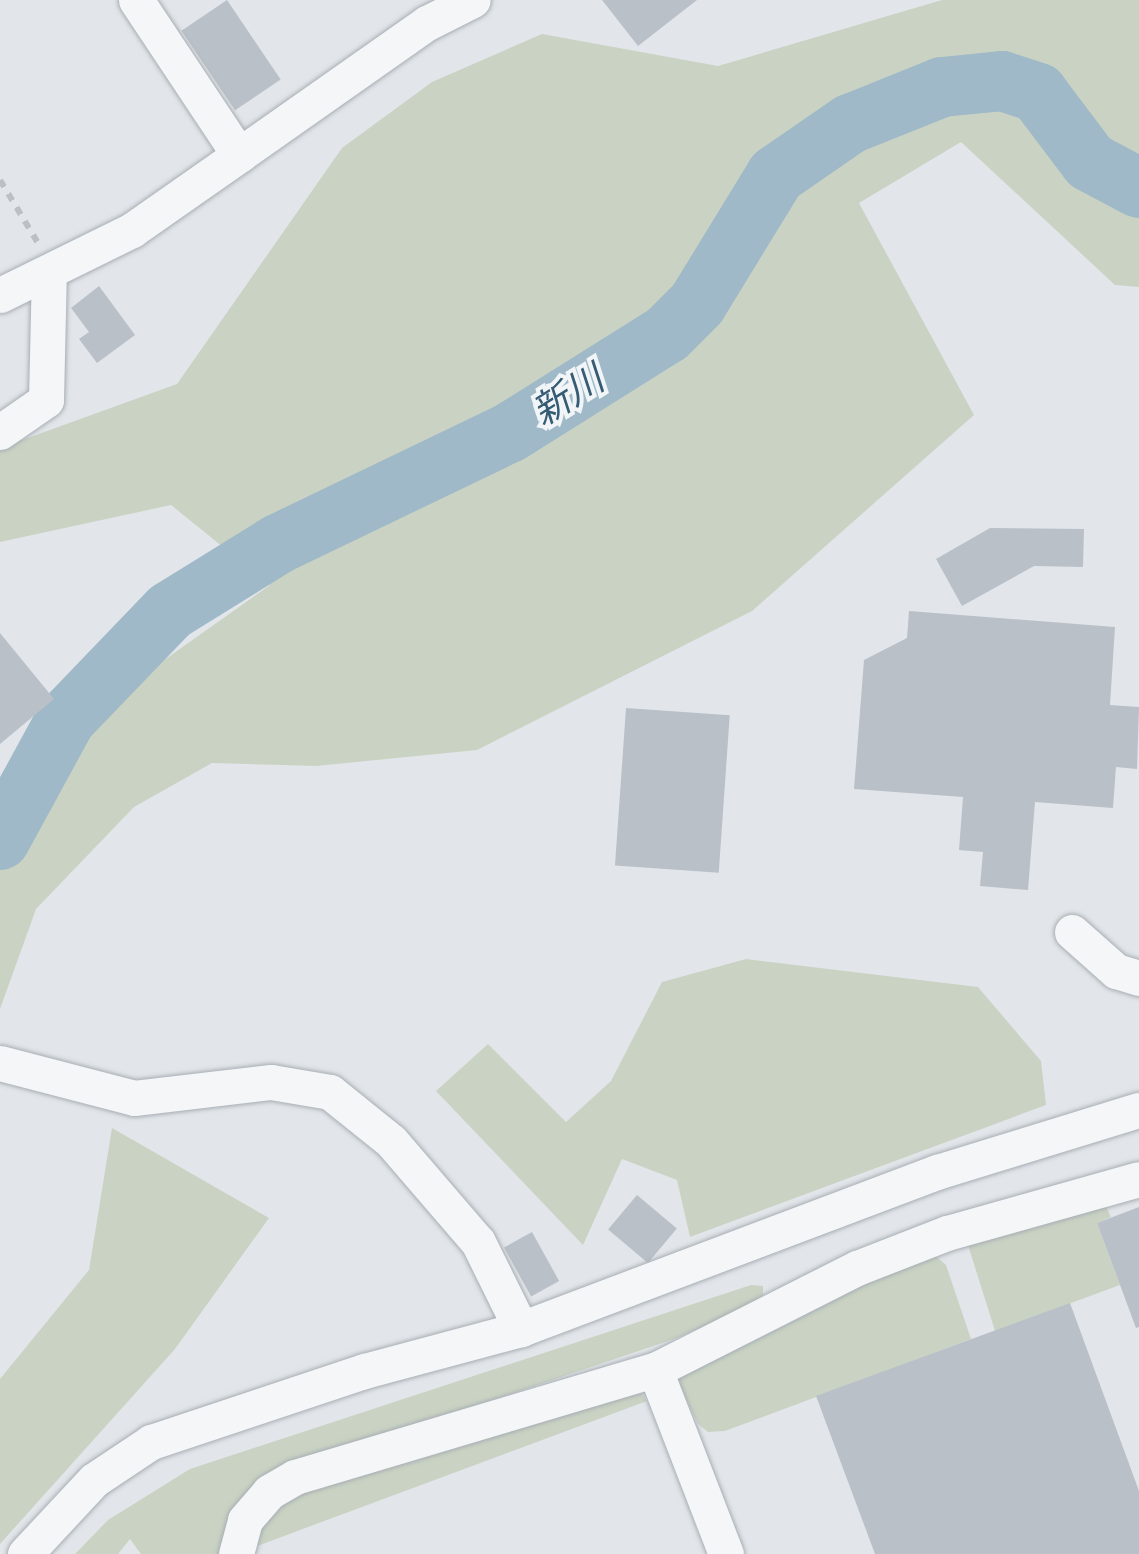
<!DOCTYPE html>
<html>
<head>
<meta charset="utf-8">
<style>
  body { margin:0 }
  #map { position:relative; width:1139px; height:1554px; overflow:hidden; background:#e2e6ea; font-family:Karla,"Noto Sans JP",sans-serif }
  div>[style] { position:absolute }
  .green>* { inset:0; background:#cad3c3 }
  .river>* { height:60px; margin:-30px; padding:0 30px; transform-origin:30px; border-radius:30px; background:#9fb9c8 }
  .building>* { inset:0; background:#b9c0c7; transform-origin:0 0 }
  .path>* { height:6px; margin-top:-3px; transform-origin:0; background:repeating-linear-gradient(90deg,#bcc0c5 0 8px,transparent 0 16px) }
  .roads { filter:drop-shadow(0 0 2px #a7aeb4) drop-shadow(0 0 2px #a7aeb4) }
  .minor>* { height:35px; margin:-17.5px; padding:0 17.5px; transform-origin:17.5px; border-radius:17.5px; background:#f5f6f8 }
  span { translate:-50% -50%; white-space:nowrap; text-align:center; line-height:1.15; -webkit-text-stroke:8px #f2f5f7; paint-order:stroke }
  .water-label { font-size:38px; color:#365b74; font-style:italic }
</style>
</head>
<body>
<div id="map">
  <div class="green">
    <i style="clip-path:polygon(942px 0,1139px 0,1139px 287px,1115px 285px,961px 142px,859px 203px,974px 415px,752px 611px,477px 750px,316px 766px,212px 763px,134px 807px,36px 909px,0 1009px,0 808px,157px 665px,270px 585px,171px 505px,0 542px,0 448px,177px 384px,342px 148px,432px 82px,542px 34px,718px 66px)"></i>
    <i style="clip-path:polygon(746px 959px,978px 987px,1041px 1061px,1046px 1105px,690px 1237px,677px 1180px,622px 1159px,583px 1245px,436px 1091px,488px 1044px,566px 1122px,611px 1081px,662px 982px)"></i>
    <i style="clip-path:polygon(112px 1128px,269px 1218px,175px 1349px,0 1544px,0 1379px,89px 1270px)"></i>
    <i style="clip-path:polygon(1102px 1198px,1111px 1217px,1097px 1223px,1120px 1285px,995px 1331px,968px 1245px)"></i>
    <i style="clip-path:polygon(931px 1252px,946px 1265px,971px 1339px,725px 1431px,708px 1432px,698px 1424px,677px 1381px,679px 1368px)"></i>
    <i style="clip-path:polygon(751px 1285px,763px 1286px,763px 1295px,748px 1307px,674px 1339px,273px 1474px,223px 1554px,141px 1554px,130px 1539px,118px 1554px,75px 1554px,108px 1520px,190px 1469px)"></i>
    <i style="clip-path:polygon(640px 1392px,647px 1401px,249px 1549px,280px 1494px)"></i>
  </div>
  <div class="river">
    <i style="left:0;top:840px;width:138px;rotate:-61.4deg"></i>
    <i style="left:66px;top:719px;width:150px;rotate:-46.1deg"></i>
    <i style="left:170px;top:611px;width:127px;rotate:-31.8deg"></i>
    <i style="left:278px;top:544px;width:256px;rotate:-25.7deg"></i>
    <i style="left:509px;top:433px;width:186px;rotate:-32.1deg"></i>
    <i style="left:667px;top:334px;width:42px;rotate:-45deg"></i>
    <i style="left:697px;top:304px;width:151px;rotate:-58.5deg"></i>
    <i style="left:776px;top:175px;width:90px;rotate:-34.6deg"></i>
    <i style="left:850px;top:124px;width:99px;rotate:-21.9deg"></i>
    <i style="left:942px;top:87px;width:60px;rotate:-5.7deg"></i>
    <i style="left:1002px;top:81px;width:38px;rotate:18deg"></i>
    <i style="left:1038px;top:93px;width:86px;rotate:53deg"></i>
    <i style="left:1090px;top:162px;width:55px;rotate:28deg"></i>
  </div>
  <div class="building">
    <i style="left:227px;top:0;width:96px;height:55px;rotate:56deg"></i>
    <i style="clip-path:polygon(602px 0,697px 0,638px 46px)"></i>
    <i style="clip-path:polygon(99px 286px,135px 335px,97px 363px,79px 339px,89px 332px,71px 308px)"></i>
    <i style="clip-path:polygon(990px 528px,1084px 529px,1083px 567px,1034px 566px,962px 606px,936px 559px)"></i>
    <i style="clip-path:polygon(909px 611px,1115px 627px,1110px 705px,1139px 707px,1137px 769px,1116px 767px,1113px 808px,1035px 802px,1028px 890px,980px 886px,983px 852px,959px 850px,963px 797px,854px 789px,864px 660px,907px 638px)"></i>
    <i style="clip-path:polygon(0 633px,54px 699px,0 744px)"></i>
    <i style="left:626px;top:708px;width:104px;height:158px;rotate:4deg"></i>
    <i style="left:637px;top:1195px;width:52px;height:45px;rotate:40deg"></i>
    <i style="clip-path:polygon(1139px 1207px,1139px 1327px,1136px 1328px,1097px 1223px)"></i>
    <i style="left:532px;top:1232px;width:56px;height:32px;rotate:61deg"></i>
    <i style="clip-path:polygon(1070px 1303px,1139px 1491px,1139px 1554px,875px 1554px,816px 1396px)"></i>
  </div>
  <div class="path">
    <i style="left:0;top:180px;width:74px;rotate:58.9deg"></i>
  </div>
  <div class="roads">
    <div class="minor">
      <i style="left:136px;top:0;width:186px;rotate:56.4deg"></i>
      <i style="left:239px;top:155px;width:230px;rotate:-35.1deg"></i>
      <i style="left:427px;top:23px;width:51px;rotate:-26.6deg"></i>
      <i style="left:0;top:295px;width:147px;rotate:-26.2deg"></i>
      <i style="left:132px;top:230px;width:131px;rotate:-35deg"></i>
      <i style="left:0;top:432px;width:56px;rotate:-34.8deg"></i>
      <i style="left:46px;top:400px;width:128px;rotate:-88.7deg"></i>
      <i style="left:1072px;top:932px;width:59px;rotate:41.6deg"></i>
      <i style="left:1116px;top:971px;width:24px;rotate:17deg"></i>
      <i style="left:0;top:1063px;width:138px;rotate:14.6deg"></i>
      <i style="left:134px;top:1098px;width:138px;rotate:-6.7deg"></i>
      <i style="left:271px;top:1082px;width:60px;rotate:9.6deg"></i>
      <i style="left:330px;top:1092px;width:78px;rotate:38.8deg"></i>
      <i style="left:391px;top:1141px;width:133px;rotate:49.3deg"></i>
      <i style="left:478px;top:1242px;width:97px;rotate:63.7deg"></i>
      <i style="left:25px;top:1554px;width:101px;rotate:-47deg"></i>
      <i style="left:94px;top:1480px;width:69px;rotate:-33.7deg"></i>
      <i style="left:151px;top:1442px;width:225px;rotate:-18.4deg"></i>
      <i style="left:364px;top:1371px;width:163px;rotate:-15deg"></i>
      <i style="left:521px;top:1329px;width:445px;rotate:-20.7deg"></i>
      <i style="left:937px;top:1172px;width:211px;rotate:-17.1deg"></i>
      <i style="left:236px;top:1554px;width:35px;rotate:-75deg"></i>
      <i style="left:245px;top:1520px;width:37px;rotate:-49deg"></i>
      <i style="left:269px;top:1492px;width:30px;rotate:-30deg"></i>
      <i style="left:295px;top:1477px;width:376px;rotate:-16.6deg"></i>
      <i style="left:726px;top:1554px;width:197px;rotate:-111.1deg"></i>
      <i style="left:655px;top:1370px;width:226px;rotate:-26.8deg"></i>
      <i style="left:857px;top:1268px;width:97px;rotate:-21.3deg"></i>
      <i style="left:947px;top:1233px;width:199px;rotate:-15.7deg"></i>
    </div>
  </div>
  <div class="water-label">
    <span style="left:568px;top:396px;rotate:-32deg">新川</span>
  </div>
</div>
</body>
</html>
